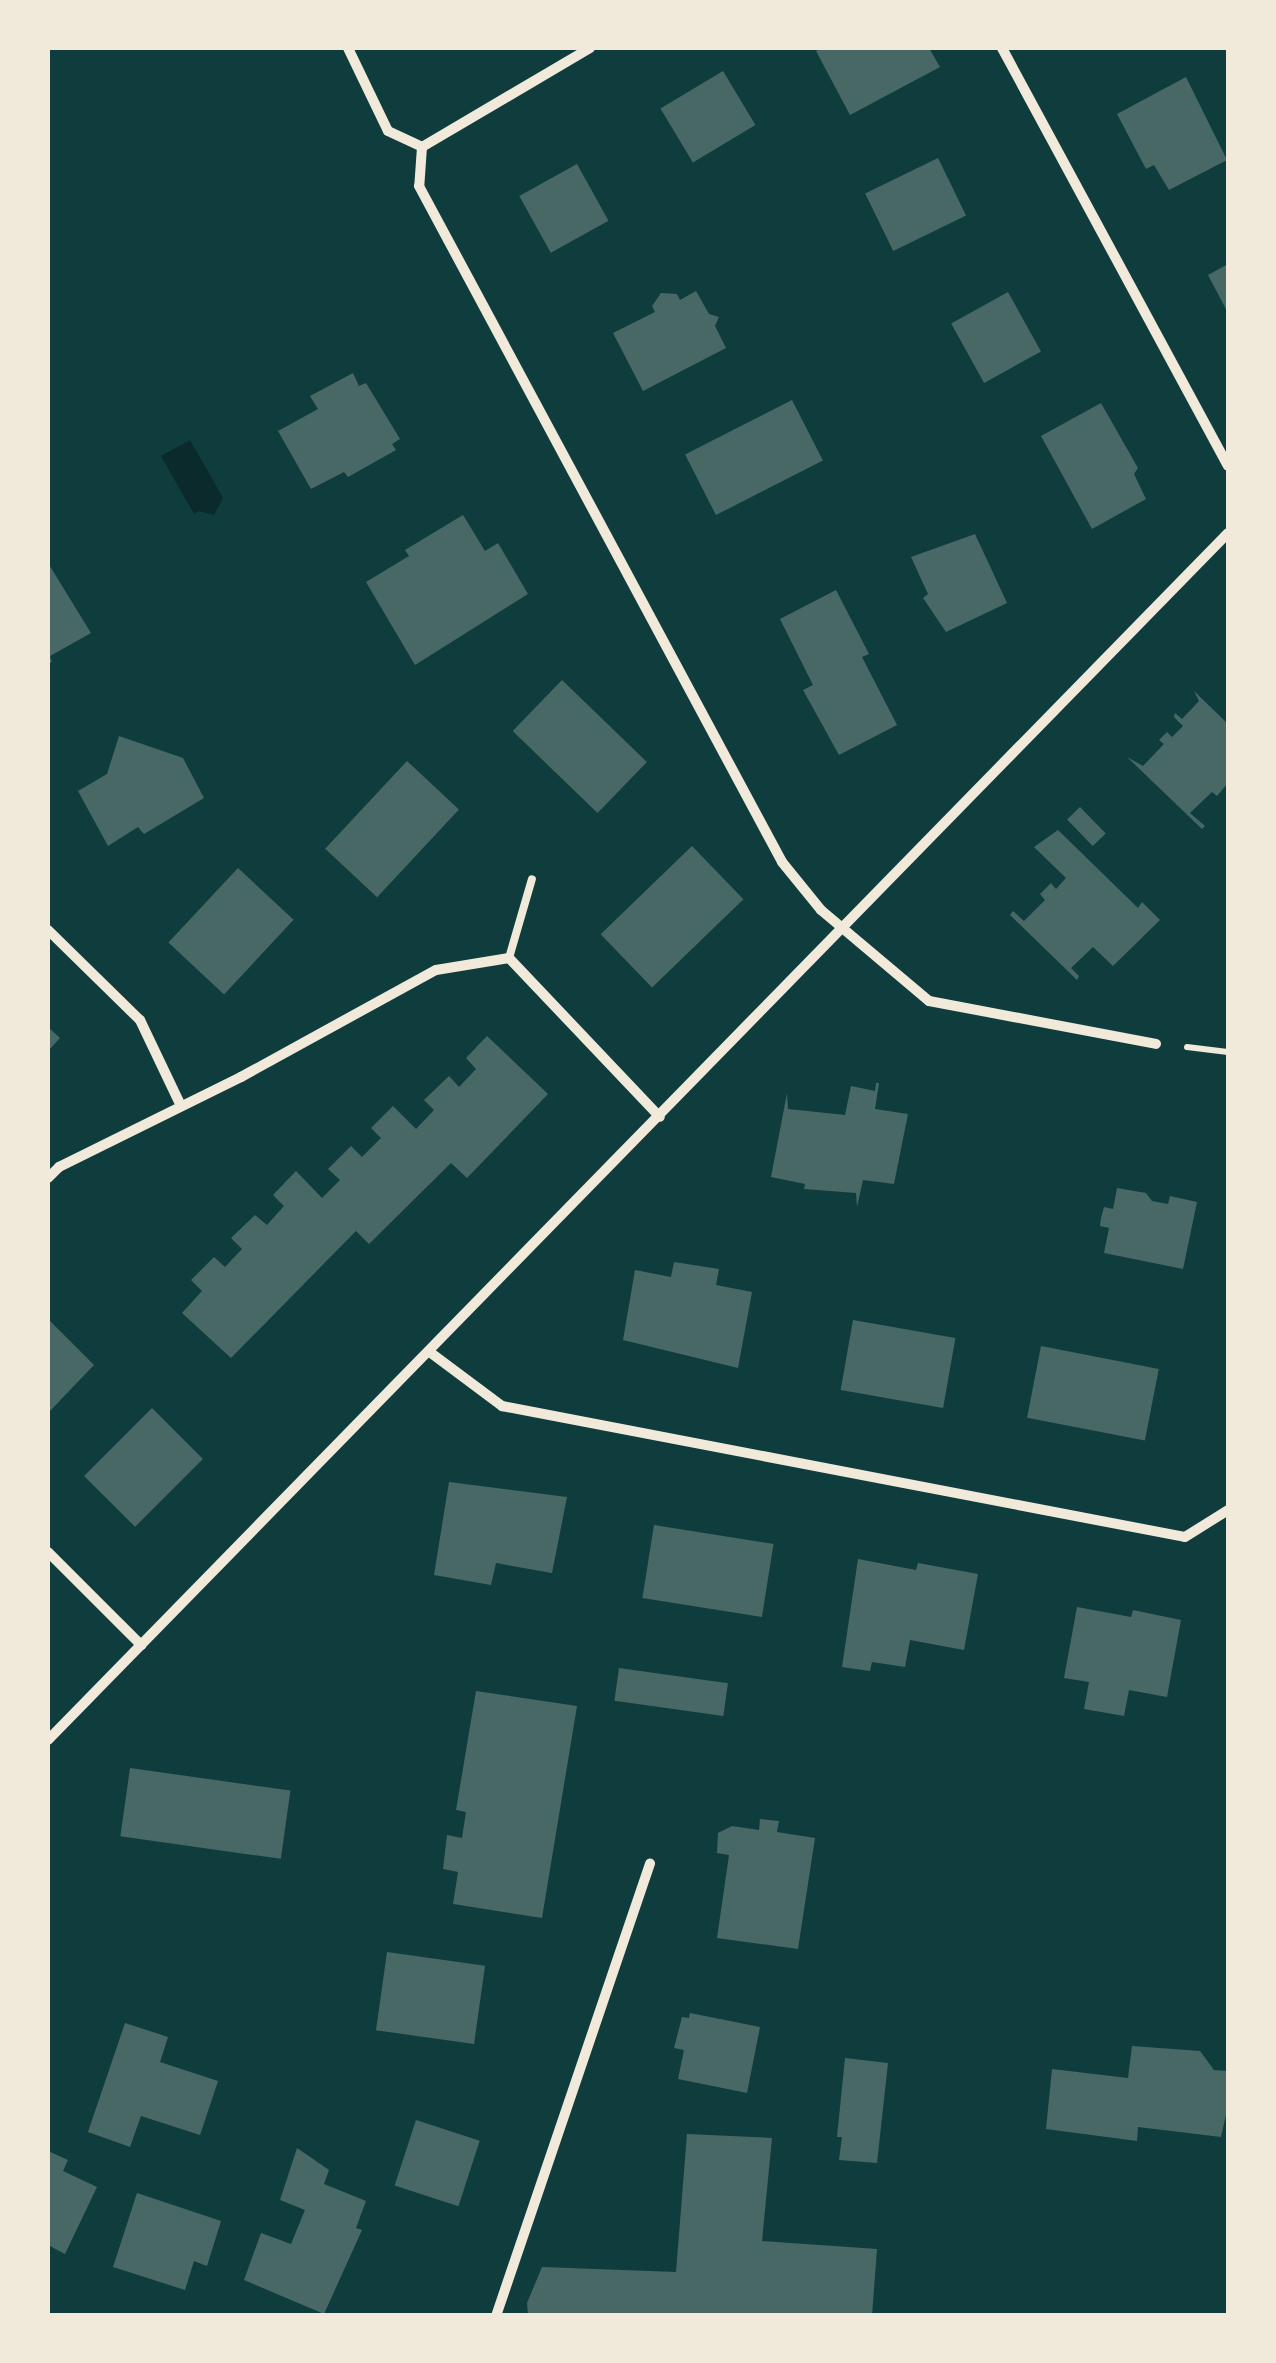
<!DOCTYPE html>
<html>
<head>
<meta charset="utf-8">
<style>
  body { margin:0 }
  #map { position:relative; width:1276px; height:2363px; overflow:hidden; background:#0f3d3e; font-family:"Asap Condensed",sans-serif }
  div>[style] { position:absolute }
  .water>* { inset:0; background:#0a2a2b }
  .building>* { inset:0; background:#486865; transform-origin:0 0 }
  .path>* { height:6px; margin:-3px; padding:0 3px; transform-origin:3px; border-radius:3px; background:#f1e9da }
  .service>* { height:8px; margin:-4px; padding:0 4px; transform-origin:4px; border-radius:4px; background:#f1e9da }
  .minor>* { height:10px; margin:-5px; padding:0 5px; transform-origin:5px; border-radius:5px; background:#f1e9da }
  span { translate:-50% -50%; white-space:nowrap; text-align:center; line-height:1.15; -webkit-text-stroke:10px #f1e9da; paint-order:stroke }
  .frame { position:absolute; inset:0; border:50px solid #f1e9da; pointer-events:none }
</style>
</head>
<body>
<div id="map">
  <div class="water">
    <i style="clip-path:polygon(190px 440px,223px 498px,214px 515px,199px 511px,194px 514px,161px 456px)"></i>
  </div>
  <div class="building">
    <i style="clip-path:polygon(823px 48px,929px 48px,940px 67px,850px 115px,816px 51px)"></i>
    <i style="left:723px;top:71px;width:63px;height:73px;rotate:59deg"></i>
    <i style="clip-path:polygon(1186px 77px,1227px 160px,1169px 190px,1154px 165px,1146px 169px,1117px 114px)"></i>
    <i style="left:938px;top:158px;width:64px;height:81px;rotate:64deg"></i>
    <i style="left:577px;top:164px;width:65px;height:66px;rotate:61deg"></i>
    <i style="clip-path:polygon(1228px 264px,1228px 313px,1208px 275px)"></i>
    <i style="clip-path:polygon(696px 291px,709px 314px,719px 317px,715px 326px,726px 348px,643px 391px,613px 333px,655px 312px,652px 306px,661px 293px,677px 294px,680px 300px)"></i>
    <i style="left:1008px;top:292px;width:68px;height:65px;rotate:61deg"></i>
    <i style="clip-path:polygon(353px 373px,359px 386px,366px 383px,400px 439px,392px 444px,396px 450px,348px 477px,344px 472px,311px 489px,278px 431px,318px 409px,310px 396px)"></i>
    <i style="left:792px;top:400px;width:68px;height:120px;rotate:63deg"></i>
    <i style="clip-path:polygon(1101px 403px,1138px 468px,1134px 474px,1146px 499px,1092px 529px,1041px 436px)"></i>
    <i style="clip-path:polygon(463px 515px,485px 551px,498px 543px,528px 594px,415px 665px,366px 582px,409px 556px,405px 550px)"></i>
    <i style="clip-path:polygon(975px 534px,1007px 603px,946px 632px,923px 598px,928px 594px,911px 557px)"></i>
    <i style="clip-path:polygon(48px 563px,91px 633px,50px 656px,52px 662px,48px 664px)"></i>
    <i style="clip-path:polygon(836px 590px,869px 654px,862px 657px,897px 725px,839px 755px,803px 690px,813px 685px,780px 619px)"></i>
    <i style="left:562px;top:680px;width:118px;height:71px;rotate:44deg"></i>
    <i style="clip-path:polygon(1194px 691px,1228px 724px,1228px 783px,1217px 796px,1212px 792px,1190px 813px,1205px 826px,1202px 829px,1127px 757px,1143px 766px,1164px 744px,1159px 740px,1167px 732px,1172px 737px,1183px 726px,1174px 717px,1175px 713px,1182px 719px,1199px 701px)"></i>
    <i style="clip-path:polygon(119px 736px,183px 758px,204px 798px,144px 834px,138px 827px,108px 846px,78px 791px,107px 774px)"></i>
    <i style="left:407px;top:761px;width:71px;height:120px;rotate:43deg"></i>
    <i style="left:1080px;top:807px;width:37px;height:18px;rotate:46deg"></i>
    <i style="clip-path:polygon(1058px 830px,1138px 908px,1142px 902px,1160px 920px,1113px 966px,1093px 947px,1071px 968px,1079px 976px,1077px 980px,1010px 915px,1013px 911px,1024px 921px,1045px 900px,1040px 894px,1051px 883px,1056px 889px,1066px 878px,1034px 847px)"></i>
    <i style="left:692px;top:846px;width:74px;height:127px;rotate:46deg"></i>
    <i style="left:238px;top:868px;width:76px;height:102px;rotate:43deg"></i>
    <i style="clip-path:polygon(48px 1027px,60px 1038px,48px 1051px)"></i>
    <i style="clip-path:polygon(487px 1036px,548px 1094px,467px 1178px,451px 1163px,369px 1244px,356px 1231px,231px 1358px,182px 1313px,202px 1291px,191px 1280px,214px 1257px,225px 1267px,242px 1249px,231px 1238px,255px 1215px,267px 1225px,284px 1206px,273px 1195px,296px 1171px,322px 1198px,340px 1180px,328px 1169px,351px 1146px,362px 1157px,381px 1138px,371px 1128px,393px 1106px,416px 1129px,434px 1110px,424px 1100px,449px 1076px,459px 1087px,476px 1069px,466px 1058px)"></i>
    <i style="clip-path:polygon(876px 1083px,879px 1083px,875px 1109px,908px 1114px,894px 1184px,863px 1180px,857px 1207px,856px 1193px,804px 1189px,805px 1184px,771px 1177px,787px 1093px,788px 1109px,845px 1115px,851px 1086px,875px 1091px)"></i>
    <i style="clip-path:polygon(1117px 1188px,1146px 1193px,1152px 1201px,1168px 1204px,1170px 1196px,1197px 1202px,1183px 1269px,1104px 1253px,1109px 1228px,1100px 1226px,1101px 1218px,1104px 1207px,1113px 1209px)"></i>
    <i style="clip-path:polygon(674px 1262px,719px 1269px,716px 1285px,752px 1292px,738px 1368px,623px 1340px,635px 1270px,671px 1277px)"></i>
    <i style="clip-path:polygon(48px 1319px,94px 1365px,48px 1413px)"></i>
    <i style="left:853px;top:1320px;width:104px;height:71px;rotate:10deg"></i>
    <i style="left:1041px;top:1346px;width:120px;height:73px;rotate:11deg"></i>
    <i style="left:152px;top:1408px;width:72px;height:96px;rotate:45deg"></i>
    <i style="clip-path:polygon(449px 1482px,567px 1497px,552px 1573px,496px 1563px,491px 1585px,434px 1575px)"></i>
    <i style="left:654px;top:1525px;width:121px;height:74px;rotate:9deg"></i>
    <i style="clip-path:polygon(858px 1559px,916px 1570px,918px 1563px,978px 1574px,964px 1650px,910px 1640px,905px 1667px,872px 1662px,870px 1671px,842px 1667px)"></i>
    <i style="clip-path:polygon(1077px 1607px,1131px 1617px,1133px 1610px,1181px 1620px,1167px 1697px,1129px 1690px,1124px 1716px,1084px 1709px,1089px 1682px,1064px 1678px)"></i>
    <i style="left:619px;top:1668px;width:110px;height:33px;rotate:8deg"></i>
    <i style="clip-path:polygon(476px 1691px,577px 1706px,542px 1918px,453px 1904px,458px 1872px,443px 1869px,447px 1835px,462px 1838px,466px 1812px,456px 1810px)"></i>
    <i style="left:130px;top:1768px;width:162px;height:69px;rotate:8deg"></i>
    <i style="clip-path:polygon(760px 1819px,779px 1821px,777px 1832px,815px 1838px,798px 1949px,717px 1938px,729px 1855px,717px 1853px,718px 1833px,732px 1826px,759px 1830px)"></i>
    <i style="left:387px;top:1952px;width:99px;height:79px;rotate:8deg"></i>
    <i style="clip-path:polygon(690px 2013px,760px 2027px,747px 2093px,678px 2079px,684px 2050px,674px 2048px,682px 2017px,689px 2018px)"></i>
    <i style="clip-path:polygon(125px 2023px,168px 2037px,160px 2062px,218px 2081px,200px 2135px,141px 2116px,130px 2147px,88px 2132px)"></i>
    <i style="clip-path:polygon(1132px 2046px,1200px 2051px,1214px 2070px,1228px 2071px,1228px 2106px,1221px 2137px,1138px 2127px,1137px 2141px,1046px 2129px,1052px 2069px,1128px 2078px)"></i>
    <i style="clip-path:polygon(845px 2058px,888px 2063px,877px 2163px,839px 2160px,842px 2137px,837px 2137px)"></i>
    <i style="left:416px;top:2120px;width:67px;height:69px;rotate:18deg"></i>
    <i style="clip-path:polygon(687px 2134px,772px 2138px,762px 2241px,877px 2249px,872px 2316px,528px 2316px,527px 2303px,542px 2267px,676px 2272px)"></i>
    <i style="clip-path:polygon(297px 2148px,329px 2170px,324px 2184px,366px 2201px,356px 2228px,362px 2230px,324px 2314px,244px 2280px,261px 2233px,291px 2244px,305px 2210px,280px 2200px)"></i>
    <i style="clip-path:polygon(48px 2151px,68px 2160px,63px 2171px,97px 2187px,65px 2254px,48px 2245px)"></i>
    <i style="clip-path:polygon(137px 2193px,221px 2221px,207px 2266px,194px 2261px,185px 2290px,113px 2267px)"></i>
  </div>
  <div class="path">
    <i style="left:1187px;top:1047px;width:41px;rotate:7deg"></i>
  </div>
  <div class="service">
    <i style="left:509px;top:958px;width:82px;rotate:-73.8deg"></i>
  </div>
  <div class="minor">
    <i style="left:348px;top:48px;width:92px;rotate:64.3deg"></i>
    <i style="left:388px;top:131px;width:38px;rotate:25deg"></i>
    <i style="left:1002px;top:48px;width:475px;rotate:61.6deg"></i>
    <i style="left:422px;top:147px;width:39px;rotate:94deg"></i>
    <i style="left:419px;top:186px;width:767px;rotate:61.76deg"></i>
    <i style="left:782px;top:862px;width:62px;rotate:50.9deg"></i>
    <i style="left:821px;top:910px;width:141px;rotate:40.1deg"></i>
    <i style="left:929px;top:1001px;width:231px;rotate:10.7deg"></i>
    <i style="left:422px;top:147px;width:195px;rotate:-30.5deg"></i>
    <i style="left:48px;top:930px;width:129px;rotate:44.4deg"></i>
    <i style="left:140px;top:1020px;width:95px;rotate:64.5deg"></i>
    <i style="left:48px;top:1178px;width:16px;rotate:-45deg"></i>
    <i style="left:59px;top:1167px;width:203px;rotate:-26.3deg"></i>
    <i style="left:241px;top:1077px;width:222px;rotate:-28.8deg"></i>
    <i style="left:436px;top:970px;width:74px;rotate:-9.3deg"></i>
    <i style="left:509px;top:958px;width:219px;rotate:46.5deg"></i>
    <i style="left:431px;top:1353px;width:89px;rotate:36.7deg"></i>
    <i style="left:502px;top:1406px;width:695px;rotate:10.86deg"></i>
    <i style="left:1185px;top:1537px;width:51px;rotate:-32.1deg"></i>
    <i style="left:48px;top:1552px;width:132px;rotate:45deg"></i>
    <i style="left:48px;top:1740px;width:1688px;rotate:-45.65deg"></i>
    <i style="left:496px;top:2316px;width:478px;rotate:-71.2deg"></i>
  </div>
  <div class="frame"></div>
</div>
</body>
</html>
